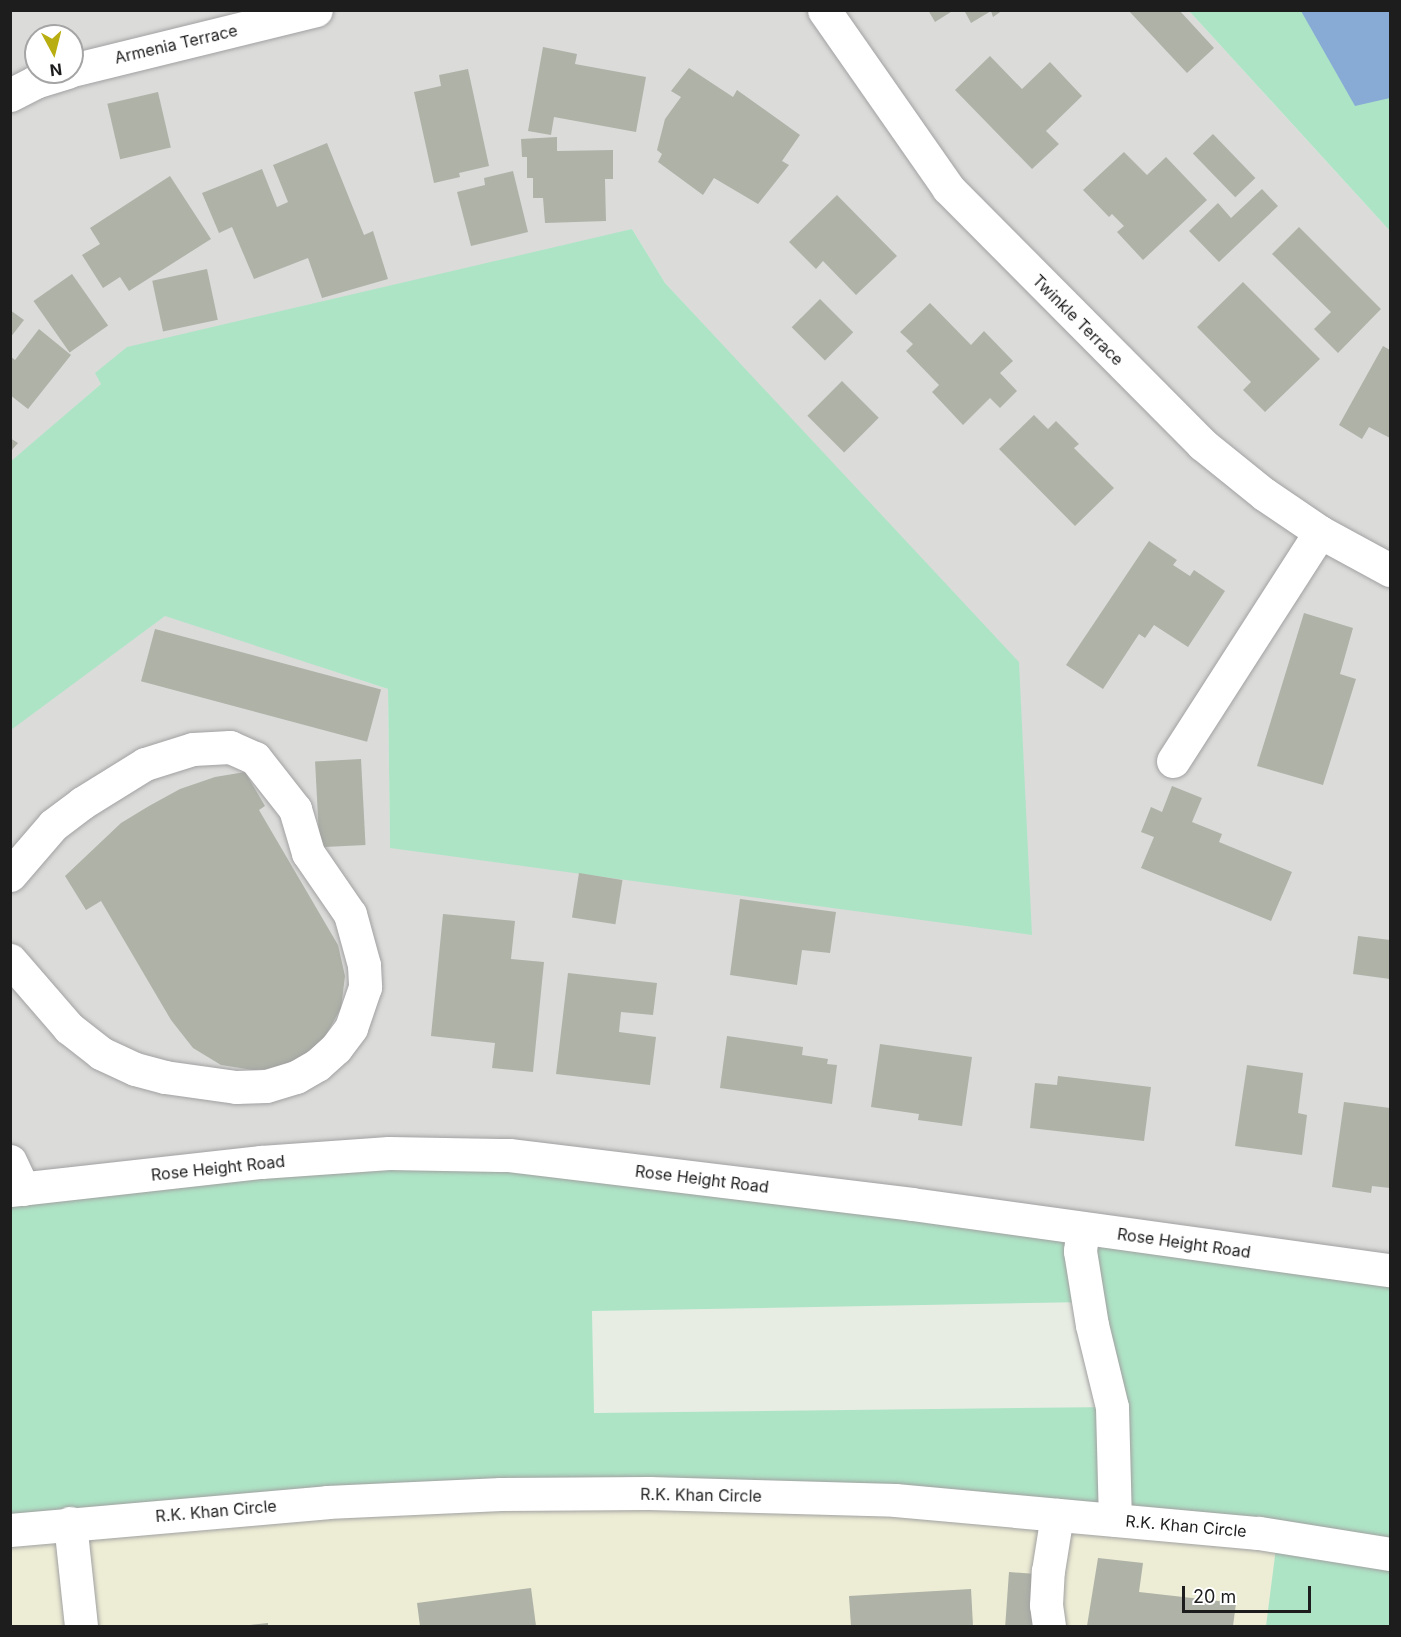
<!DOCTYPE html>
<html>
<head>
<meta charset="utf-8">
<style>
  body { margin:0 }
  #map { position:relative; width:1401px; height:1637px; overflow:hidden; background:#e8ede4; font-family:Inter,sans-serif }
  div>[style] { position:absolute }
  .residential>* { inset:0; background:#dbdbda }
  .commercial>* { inset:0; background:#edecd4 }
  .grass>* { inset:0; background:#aee4c6 }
  .pitch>* { inset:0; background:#88abd6 }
  .building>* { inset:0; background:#aeb2a7; transform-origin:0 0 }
  .roads { filter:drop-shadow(0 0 2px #a1a1a1) drop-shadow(0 0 2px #a1a1a1) }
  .minor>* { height:33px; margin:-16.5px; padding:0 16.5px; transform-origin:16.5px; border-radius:16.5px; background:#fff }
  span { translate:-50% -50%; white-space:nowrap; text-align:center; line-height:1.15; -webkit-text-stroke:4.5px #fff; paint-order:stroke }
  .street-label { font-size:16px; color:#1d1d1d }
  .frame { position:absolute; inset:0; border:12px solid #1d1d1d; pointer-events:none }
  .north { position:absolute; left:24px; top:24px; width:60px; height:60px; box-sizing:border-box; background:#fff; border:2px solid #a5a5a5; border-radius:50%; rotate:173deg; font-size:16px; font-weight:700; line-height:24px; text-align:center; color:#1d1d1d }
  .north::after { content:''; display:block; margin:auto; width:21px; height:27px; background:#b9ae11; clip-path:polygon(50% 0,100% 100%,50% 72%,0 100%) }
  .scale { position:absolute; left:1182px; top:1586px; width:129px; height:27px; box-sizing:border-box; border:3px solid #1d1d1d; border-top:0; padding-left:8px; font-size:18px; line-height:21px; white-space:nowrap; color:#1d1d1d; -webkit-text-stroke:4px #fff; paint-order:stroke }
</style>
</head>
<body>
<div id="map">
  <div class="residential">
    <i style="clip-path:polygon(evenodd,11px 11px,1189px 11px,1390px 231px,1390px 1269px,11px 1189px,10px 730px,165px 615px,388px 689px,390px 847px,747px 372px,665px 283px,632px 229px,101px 384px,11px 462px,11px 11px,36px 36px,72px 36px,72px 72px,36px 72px,36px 36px)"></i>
  </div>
  <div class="commercial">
    <i style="clip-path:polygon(646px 1495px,1277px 1539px,1266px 1626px,11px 1626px,10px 1533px)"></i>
  </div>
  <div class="grass">
    <i style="clip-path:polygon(1189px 11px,1390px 11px,1390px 231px,1201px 24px)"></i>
    <i style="clip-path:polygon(632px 229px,665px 283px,1019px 662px,1032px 935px,390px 848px,388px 689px,165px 616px,11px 730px,10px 462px,101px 384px,95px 373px,127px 347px)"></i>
    <i style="clip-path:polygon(evenodd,390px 1150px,1390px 1269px,1390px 1626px,1266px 1626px,1277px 1540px,646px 1495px,11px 1533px,11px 1189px,390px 1150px,1088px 1302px,1112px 1407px,594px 1413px,592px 1311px,1088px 1302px)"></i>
  </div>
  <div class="pitch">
    <i style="clip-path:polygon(1301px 11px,1390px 11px,1390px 98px,1355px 106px)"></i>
  </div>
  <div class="building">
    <i style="clip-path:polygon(928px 10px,954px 10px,935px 22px)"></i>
    <i style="clip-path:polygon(964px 10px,1003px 10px,993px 17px,991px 11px,971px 23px)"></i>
    <i style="clip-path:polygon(1128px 10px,1179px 10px,1214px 48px,1187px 73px)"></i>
    <i style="clip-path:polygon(543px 47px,577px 54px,575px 64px,646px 77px,636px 132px,554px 117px,551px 135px,528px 131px)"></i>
    <i style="clip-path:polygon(990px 56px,1022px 89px,1050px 62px,1082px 96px,1046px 131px,1059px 144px,1032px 169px,955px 90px)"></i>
    <i style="clip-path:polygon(689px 68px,733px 97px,737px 90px,800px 135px,782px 161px,789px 165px,758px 204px,714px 178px,703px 195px,658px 162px,662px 154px,657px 150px,665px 119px,681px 97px,671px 91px)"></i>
    <i style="clip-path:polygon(468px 69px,489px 166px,459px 173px,460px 177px,434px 183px,414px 92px,441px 86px,439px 75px)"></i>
    <i style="left:158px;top:92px;width:57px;height:52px;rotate:77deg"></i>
    <i style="left:1213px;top:134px;width:61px;height:28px;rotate:46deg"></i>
    <i style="clip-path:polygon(557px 137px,557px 151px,613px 150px,613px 179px,605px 179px,606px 221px,545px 223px,543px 198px,533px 198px,533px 178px,527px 178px,527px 157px,522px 157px,521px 139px)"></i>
    <i style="clip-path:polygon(327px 143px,364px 235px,373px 231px,388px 279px,322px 298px,308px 258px,254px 279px,232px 227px,219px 233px,202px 193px,262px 169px,277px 207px,288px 202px,273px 165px)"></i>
    <i style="clip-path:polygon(1124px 152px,1147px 175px,1166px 157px,1207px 200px,1143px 260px,1117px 232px,1124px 226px,1112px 214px,1109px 217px,1083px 190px)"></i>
    <i style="clip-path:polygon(513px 171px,528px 232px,471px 246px,457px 192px,485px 185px,484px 178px)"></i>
    <i style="clip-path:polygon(170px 176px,211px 239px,129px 291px,120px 277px,103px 288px,82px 255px,100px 244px,90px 228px)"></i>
    <i style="clip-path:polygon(1262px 189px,1278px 206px,1219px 262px,1189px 231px,1218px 203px,1231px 218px)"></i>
    <i style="clip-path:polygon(837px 195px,897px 256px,856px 295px,823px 261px,816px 269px,789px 242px)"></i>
    <i style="clip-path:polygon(1299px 227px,1381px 309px,1338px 353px,1314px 329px,1331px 312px,1272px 254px)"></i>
    <i style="left:207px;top:269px;width:52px;height:56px;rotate:78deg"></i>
    <i style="left:72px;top:274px;width:63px;height:47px;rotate:55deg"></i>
    <i style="clip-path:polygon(1243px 282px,1320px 359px,1265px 412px,1243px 390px,1251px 382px,1197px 327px)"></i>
    <i style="left:820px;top:299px;width:47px;height:40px;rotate:45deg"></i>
    <i style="clip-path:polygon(930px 303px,971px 345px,984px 331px,1013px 361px,1000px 373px,1017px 391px,1000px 408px,990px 398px,963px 425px,932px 392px,939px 385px,906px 351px,913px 344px,900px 332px)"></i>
    <i style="clip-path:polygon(10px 310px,24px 320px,10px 338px)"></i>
    <i style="clip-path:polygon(39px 329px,71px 355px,28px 409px,10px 395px,10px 356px,15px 360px)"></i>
    <i style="clip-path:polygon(1383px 346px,1390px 350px,1390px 438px,1369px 427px,1362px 439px,1339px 425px)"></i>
    <i style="left:842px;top:381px;width:52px;height:49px;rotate:45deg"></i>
    <i style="clip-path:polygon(1034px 415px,1048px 429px,1056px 421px,1079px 444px,1074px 448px,1114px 488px,1075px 526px,999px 449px)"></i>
    <i style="clip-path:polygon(10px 438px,18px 443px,10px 452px)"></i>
    <i style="clip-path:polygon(1149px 541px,1177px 560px,1173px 565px,1190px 576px,1194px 570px,1225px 591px,1188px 647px,1154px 625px,1145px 638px,1139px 634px,1103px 689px,1066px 665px)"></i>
    <i style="clip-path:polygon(1304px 613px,1353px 628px,1340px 674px,1356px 679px,1323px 785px,1257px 766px)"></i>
    <i style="left:155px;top:629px;width:234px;height:54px;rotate:15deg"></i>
    <i style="left:361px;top:759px;width:86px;height:46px;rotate:87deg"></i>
    <i style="clip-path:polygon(245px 772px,265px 806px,259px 810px,338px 945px,345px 976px,341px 1008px,325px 1037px,301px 1058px,270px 1069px,253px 1070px,221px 1065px,193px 1048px,171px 1020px,101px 901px,86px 910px,65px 876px,121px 823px,149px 806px,180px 789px,215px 777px)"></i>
    <i style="clip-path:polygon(1172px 786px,1202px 798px,1192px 822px,1222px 834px,1219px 842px,1292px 872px,1271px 921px,1141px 868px,1154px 837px,1141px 832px,1151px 807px,1162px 812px)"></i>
    <i style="left:579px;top:873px;width:44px;height:45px;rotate:9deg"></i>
    <i style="clip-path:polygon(740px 899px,836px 912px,830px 953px,802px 950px,797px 985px,730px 975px)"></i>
    <i style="clip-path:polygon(443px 914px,515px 921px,511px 959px,544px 962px,533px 1072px,492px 1068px,495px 1043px,431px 1036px)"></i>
    <i style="clip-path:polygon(1358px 936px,1390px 940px,1390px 979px,1353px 974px)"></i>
    <i style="clip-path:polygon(568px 973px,657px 983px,653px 1015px,621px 1012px,619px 1032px,656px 1037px,650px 1085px,556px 1074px)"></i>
    <i style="clip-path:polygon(727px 1036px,803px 1047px,802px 1055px,828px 1059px,827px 1064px,837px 1065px,832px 1104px,720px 1088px)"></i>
    <i style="clip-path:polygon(880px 1044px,972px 1057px,962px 1126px,918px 1120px,919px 1114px,871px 1107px)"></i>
    <i style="clip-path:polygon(1247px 1065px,1303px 1073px,1298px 1113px,1307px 1115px,1302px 1155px,1235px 1146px)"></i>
    <i style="clip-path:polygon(1058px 1076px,1151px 1087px,1144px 1141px,1030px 1128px,1035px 1083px,1057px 1085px)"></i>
    <i style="clip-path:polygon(1344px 1102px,1390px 1108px,1390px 1188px,1372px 1186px,1371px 1193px,1332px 1187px)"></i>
    <i style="clip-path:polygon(1098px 1558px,1143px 1563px,1139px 1592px,1236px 1603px,1233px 1626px,1087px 1626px)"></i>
    <i style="left:1009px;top:1572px;width:31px;height:54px;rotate:4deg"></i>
    <i style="clip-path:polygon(531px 1588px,536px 1626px,420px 1626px,417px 1603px)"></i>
    <i style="clip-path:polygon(971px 1589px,973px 1626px,851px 1626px,849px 1596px)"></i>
    <i style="clip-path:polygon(268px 1623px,268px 1626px,250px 1626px,250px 1625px)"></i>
  </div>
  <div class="roads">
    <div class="minor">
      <i style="left:824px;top:10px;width:217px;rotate:55.1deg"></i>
      <i style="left:948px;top:188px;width:361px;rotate:45.2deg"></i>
      <i style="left:1202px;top:444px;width:80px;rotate:38.9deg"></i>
      <i style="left:1264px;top:494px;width:68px;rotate:34.2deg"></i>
      <i style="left:1320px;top:532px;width:80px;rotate:28.5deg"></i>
      <i style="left:72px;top:70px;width:251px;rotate:-13.8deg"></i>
      <i style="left:10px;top:95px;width:28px;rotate:-27deg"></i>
      <i style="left:35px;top:82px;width:34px;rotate:-17deg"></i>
      <i style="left:1173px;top:761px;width:272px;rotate:-57.3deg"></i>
      <i style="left:10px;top:875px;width:66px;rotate:-49.3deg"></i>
      <i style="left:53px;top:825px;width:36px;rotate:-37deg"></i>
      <i style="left:82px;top:803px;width:74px;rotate:-31.8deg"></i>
      <i style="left:145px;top:764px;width:50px;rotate:-17.4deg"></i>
      <i style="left:193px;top:749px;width:37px;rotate:-3deg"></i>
      <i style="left:230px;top:747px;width:27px;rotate:24deg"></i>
      <i style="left:255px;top:758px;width:65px;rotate:51.9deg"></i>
      <i style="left:295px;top:809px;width:46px;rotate:73.5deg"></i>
      <i style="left:308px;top:853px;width:74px;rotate:55.5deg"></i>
      <i style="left:350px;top:914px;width:53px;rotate:74.6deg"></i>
      <i style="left:364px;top:965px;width:22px;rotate:87deg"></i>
      <i style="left:365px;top:987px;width:43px;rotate:108.9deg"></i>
      <i style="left:351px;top:1028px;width:25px;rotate:127deg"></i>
      <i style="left:336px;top:1048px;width:25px;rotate:138deg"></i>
      <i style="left:317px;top:1065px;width:24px;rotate:150deg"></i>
      <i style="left:296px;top:1077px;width:31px;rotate:163deg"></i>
      <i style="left:266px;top:1086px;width:30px;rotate:178deg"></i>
      <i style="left:236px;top:1087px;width:72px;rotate:-172deg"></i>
      <i style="left:165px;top:1077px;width:31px;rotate:-165deg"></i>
      <i style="left:135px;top:1069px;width:38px;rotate:-155deg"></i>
      <i style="left:101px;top:1053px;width:41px;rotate:-142deg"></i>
      <i style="left:69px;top:1028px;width:90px;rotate:-130.9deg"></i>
      <i style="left:10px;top:1161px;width:31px;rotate:65deg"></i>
      <i style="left:10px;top:1190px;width:253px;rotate:-6.4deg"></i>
      <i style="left:261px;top:1162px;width:128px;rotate:-4deg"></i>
      <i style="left:389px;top:1153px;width:120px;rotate:1deg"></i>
      <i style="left:509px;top:1155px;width:406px;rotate:6.9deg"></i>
      <i style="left:912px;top:1204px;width:483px;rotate:7.9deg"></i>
      <i style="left:1083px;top:1229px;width:22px;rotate:98deg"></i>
      <i style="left:1080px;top:1251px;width:75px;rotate:80.8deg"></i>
      <i style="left:1092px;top:1325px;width:84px;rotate:76.3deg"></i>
      <i style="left:1112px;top:1407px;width:113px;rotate:88.5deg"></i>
      <i style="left:70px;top:1523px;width:104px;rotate:83.9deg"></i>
      <i style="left:10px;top:1530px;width:318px;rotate:-5deg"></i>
      <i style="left:327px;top:1502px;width:174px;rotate:-2.6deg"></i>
      <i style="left:501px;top:1494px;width:148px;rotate:-0.4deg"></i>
      <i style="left:649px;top:1493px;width:246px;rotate:1.6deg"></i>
      <i style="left:895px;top:1500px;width:365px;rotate:5.2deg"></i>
      <i style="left:1259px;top:1533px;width:133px;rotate:9.1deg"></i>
      <i style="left:1049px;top:1626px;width:21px;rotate:-98deg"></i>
      <i style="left:1046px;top:1605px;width:34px;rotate:-87deg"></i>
      <i style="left:1048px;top:1571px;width:57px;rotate:-80.9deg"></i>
    </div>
  </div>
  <div class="street-label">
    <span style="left:176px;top:44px;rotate:-13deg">Armenia Terrace</span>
    <span style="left:1078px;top:320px;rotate:45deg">Twinkle Terrace</span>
    <span style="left:218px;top:1168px;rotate:-6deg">Rose Height Road</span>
    <span style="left:702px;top:1179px;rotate:7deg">Rose Height Road</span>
    <span style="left:1184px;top:1243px;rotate:8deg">Rose Height Road</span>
    <span style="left:701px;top:1495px;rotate:1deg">R.K. Khan Circle</span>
    <span style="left:216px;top:1511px;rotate:-5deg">R.K. Khan Circle</span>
    <span style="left:1186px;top:1526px;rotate:5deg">R.K. Khan Circle</span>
  </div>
  <div class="frame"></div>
  <div class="north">N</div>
  <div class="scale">20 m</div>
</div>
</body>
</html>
